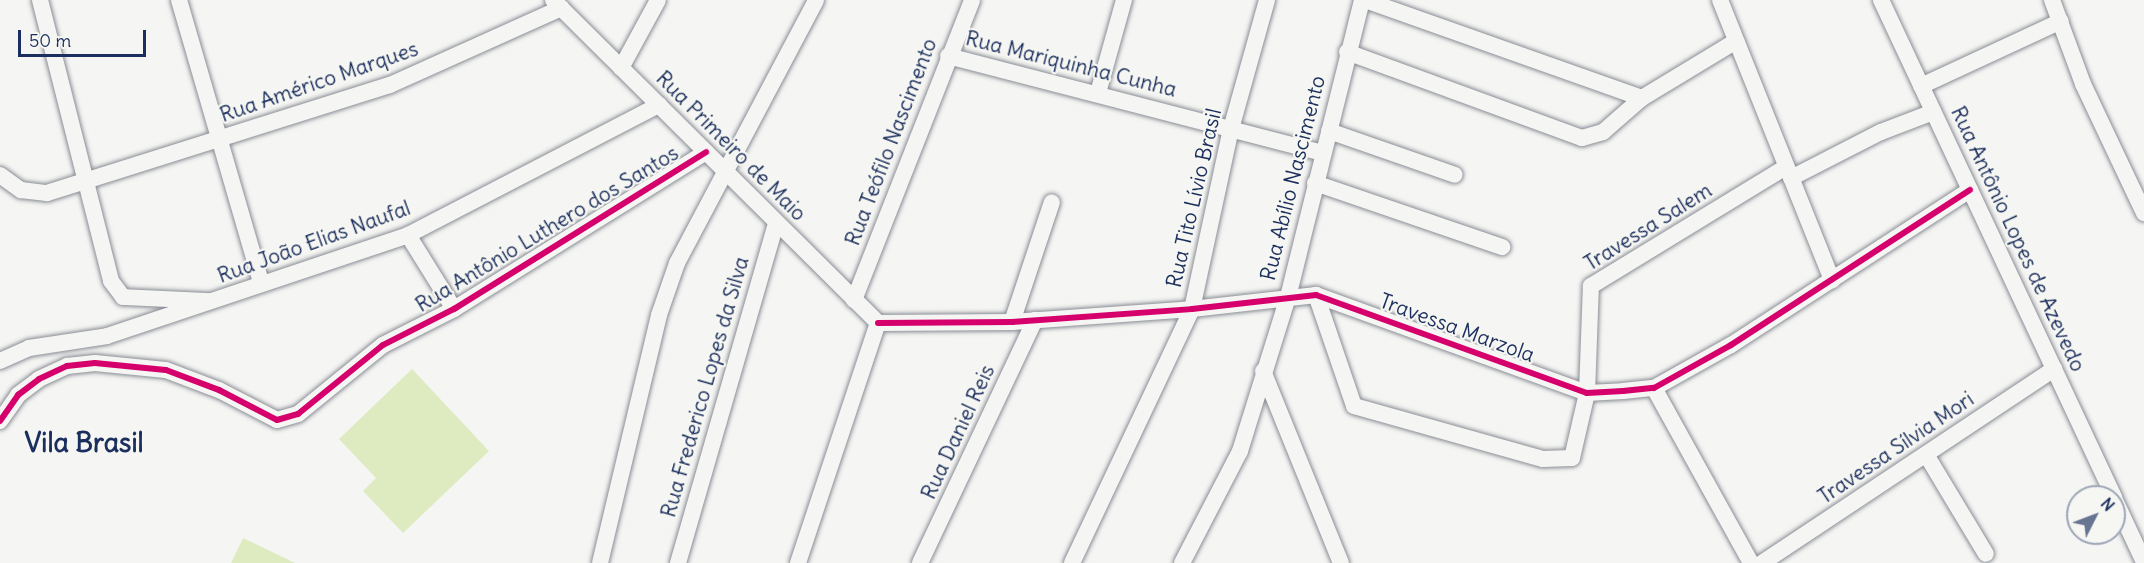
<!DOCTYPE html>
<html>
<head>
<meta charset="utf-8">
<style>
  body { margin:0 }
  #map { position:relative; width:2144px; height:563px; overflow:hidden; background:#f5f5f3; font-family:Delius,sans-serif }
  div>[style] { position:absolute }
  .green>* { inset:0; background:#deebc1 }
  .roads { filter:drop-shadow(0 0 2px #898d95) drop-shadow(0 0 2px #898d95) }
  .minor>* { height:16px; margin:-8px; padding:0 8px; transform-origin:8px; border-radius:8px; background:#f5f5f3 }
  .cycleway>* { height:6px; margin:-3px; padding:0 3px; transform-origin:3px; border-radius:3px; background:#d6006c }
  span { translate:-50% -50%; white-space:nowrap; text-align:center; line-height:1.15; -webkit-text-stroke:4.5px #f6f6f2; paint-order:stroke }
  .street-label { font-size:21px; color:#1b2f5e }
  .district-label { font-size:27px; color:#1b2f5e; font-weight:700 }
  .north { position:absolute; left:2066px; top:485px; width:60px; height:60px; box-sizing:border-box; background:#f6f6f2; border:2px solid #9ea6b7; border-radius:50%; rotate:48deg; font-size:16px; font-weight:700; line-height:24px; text-align:center; color:#1b2f5e }
  .north::after { content:''; display:block; margin:auto; width:21px; height:27px; background:#677492; clip-path:polygon(50% 0,100% 100%,50% 72%,0 100%) }
  .scale { position:absolute; left:18px; top:30px; width:128px; height:27px; box-sizing:border-box; border:3px solid #1b2f5e; border-top:0; padding-left:8px; font-size:18px; line-height:21px; white-space:nowrap; color:#1b2f5e; -webkit-text-stroke:4px #f6f6f2; paint-order:stroke }
</style>
</head>
<body>
<div id="map">
  <div class="green">
    <i style="clip-path:polygon(412px 369px,489px 451px,403px 533px,363px 491px,376px 478px,339px 439px)"></i>
    <i style="clip-path:polygon(243px 538px,295px 563px,231px 563px)"></i>
  </div>
  <div class="roads">
    <div class="minor">
      <i style="left:40px;top:0;width:290px;rotate:75.8deg"></i>
      <i style="left:111px;top:281px;width:20px;rotate:53deg"></i>
      <i style="left:123px;top:297px;width:85px;rotate:2.7deg"></i>
      <i style="left:179px;top:0;width:294px;rotate:73.8deg"></i>
      <i style="left:553px;top:0;width:458px;rotate:44.8deg"></i>
      <i style="left:1365px;top:0;width:294px;rotate:19.5deg"></i>
      <i style="left:1720px;top:0;width:302px;rotate:68.2deg"></i>
      <i style="left:1881px;top:0;width:549px;rotate:64.88deg"></i>
      <i style="left:2052px;top:0;width:90px;rotate:69.7deg"></i>
      <i style="left:2083px;top:84px;width:143px;rotate:64.7deg"></i>
      <i style="left:1347px;top:52px;width:250px;rotate:20.1deg"></i>
      <i style="left:1582px;top:138px;width:22px;rotate:-16deg"></i>
      <i style="left:1603px;top:132px;width:52px;rotate:-41.1deg"></i>
      <i style="left:1642px;top:98px;width:110px;rotate:-31.2deg"></i>
      <i style="left:948px;top:56px;width:387px;rotate:14.5deg"></i>
      <i style="left:621px;top:68px;width:77px;rotate:-61.4deg"></i>
      <i style="left:1921px;top:86px;width:154px;rotate:-24.9deg"></i>
      <i style="left:1098px;top:93px;width:97px;rotate:-74.4deg"></i>
      <i style="left:1329px;top:131px;width:133px;rotate:19.2deg"></i>
      <i style="left:0;top:175px;width:26px;rotate:36deg"></i>
      <i style="left:21px;top:190px;width:26px;rotate:7deg"></i>
      <i style="left:47px;top:193px;width:360px;rotate:-17.5deg"></i>
      <i style="left:390px;top:85px;width:188px;rotate:-24.2deg"></i>
      <i style="left:1791px;top:178px;width:101px;rotate:-27.1deg"></i>
      <i style="left:1881px;top:132px;width:56px;rotate:-21deg"></i>
      <i style="left:1315px;top:183px;width:198px;rotate:18.9deg"></i>
      <i style="left:408px;top:235px;width:87px;rotate:58.1deg"></i>
      <i style="left:1316px;top:295px;width:117px;rotate:71.1deg"></i>
      <i style="left:1354px;top:406px;width:196px;rotate:15.7deg"></i>
      <i style="left:1543px;top:459px;width:29px;rotate:-2deg"></i>
      <i style="left:1572px;top:458px;width:67px;rotate:-77deg"></i>
      <i style="left:1587px;top:393px;width:107px;rotate:-87.9deg"></i>
      <i style="left:1591px;top:286px;width:228px;rotate:-31.4deg"></i>
      <i style="left:854px;top:300px;width:322px;rotate:-68.5deg"></i>
      <i style="left:1012px;top:322px;width:126px;rotate:-71.6deg"></i>
      <i style="left:878px;top:323px;width:134px;rotate:-0.4deg"></i>
      <i style="left:1012px;top:322px;width:180px;rotate:-4.1deg"></i>
      <i style="left:1192px;top:309px;width:125px;rotate:-6.4deg"></i>
      <i style="left:1316px;top:295px;width:288px;rotate:19.9deg"></i>
      <i style="left:1587px;top:393px;width:36px;rotate:-3deg"></i>
      <i style="left:1623px;top:391px;width:31px;rotate:-6deg"></i>
      <i style="left:1654px;top:388px;width:88px;rotate:-29.2deg"></i>
      <i style="left:1731px;top:345px;width:285px;rotate:-33deg"></i>
      <i style="left:0;top:361px;width:32px;rotate:-24deg"></i>
      <i style="left:29px;top:348px;width:79px;rotate:-8.7deg"></i>
      <i style="left:107px;top:336px;width:317px;rotate:-18.5deg"></i>
      <i style="left:408px;top:235px;width:283px;rotate:-27.4deg"></i>
      <i style="left:1263px;top:371px;width:207px;rotate:67.9deg"></i>
      <i style="left:1654px;top:388px;width:200px;rotate:61deg"></i>
      <i style="left:0;top:421px;width:32px;rotate:-55deg"></i>
      <i style="left:18px;top:395px;width:26px;rotate:-37deg"></i>
      <i style="left:39px;top:379px;width:31px;rotate:-25deg"></i>
      <i style="left:67px;top:366px;width:28px;rotate:-6deg"></i>
      <i style="left:95px;top:363px;width:71px;rotate:5.6deg"></i>
      <i style="left:166px;top:370px;width:57px;rotate:20.7deg"></i>
      <i style="left:219px;top:390px;width:65px;rotate:27.3deg"></i>
      <i style="left:277px;top:420px;width:22px;rotate:-16deg"></i>
      <i style="left:298px;top:414px;width:109px;rotate:-39.1deg"></i>
      <i style="left:383px;top:345px;width:80px;rotate:-26.9deg"></i>
      <i style="left:454px;top:309px;width:297px;rotate:-31.9deg"></i>
      <i style="left:1927px;top:456px;width:114px;rotate:59deg"></i>
      <i style="left:2114px;top:498px;width:71px;rotate:64.9deg"></i>
      <i style="left:600px;top:563px;width:255px;rotate:-76.6deg"></i>
      <i style="left:659px;top:315px;width:55px;rotate:-70.9deg"></i>
      <i style="left:677px;top:263px;width:297px;rotate:-62.1deg"></i>
      <i style="left:678px;top:563px;width:354px;rotate:-73.9deg"></i>
      <i style="left:798px;top:563px;width:253px;rotate:-71.6deg"></i>
      <i style="left:920px;top:563px;width:269px;rotate:-64.7deg"></i>
      <i style="left:1072px;top:563px;width:281px;rotate:-64.7deg"></i>
      <i style="left:1192px;top:309px;width:184px;rotate:-77.8deg"></i>
      <i style="left:1231px;top:129px;width:134px;rotate:-74.4deg"></i>
      <i style="left:1182px;top:563px;width:126px;rotate:-62.6deg"></i>
      <i style="left:1240px;top:451px;width:161px;rotate:-72.7deg"></i>
      <i style="left:1288px;top:297px;width:306px;rotate:-76deg"></i>
      <i style="left:1762px;top:563px;width:351px;rotate:-33.6deg"></i>
    </div>
  </div>
  <div class="cycleway">
    <i style="left:878px;top:323px;width:134px;rotate:-0.4deg"></i>
    <i style="left:1012px;top:322px;width:180px;rotate:-4.1deg"></i>
    <i style="left:1192px;top:309px;width:125px;rotate:-6.4deg"></i>
    <i style="left:1316px;top:295px;width:288px;rotate:19.9deg"></i>
    <i style="left:1587px;top:393px;width:36px;rotate:-3deg"></i>
    <i style="left:1623px;top:391px;width:31px;rotate:-6deg"></i>
    <i style="left:1654px;top:388px;width:88px;rotate:-29.2deg"></i>
    <i style="left:1731px;top:345px;width:285px;rotate:-33deg"></i>
    <i style="left:0;top:421px;width:32px;rotate:-55deg"></i>
    <i style="left:18px;top:395px;width:26px;rotate:-37deg"></i>
    <i style="left:39px;top:379px;width:31px;rotate:-25deg"></i>
    <i style="left:67px;top:366px;width:28px;rotate:-6deg"></i>
    <i style="left:95px;top:363px;width:71px;rotate:5.6deg"></i>
    <i style="left:166px;top:370px;width:57px;rotate:20.7deg"></i>
    <i style="left:219px;top:390px;width:65px;rotate:27.3deg"></i>
    <i style="left:277px;top:420px;width:22px;rotate:-16deg"></i>
    <i style="left:298px;top:414px;width:109px;rotate:-39.1deg"></i>
    <i style="left:383px;top:345px;width:80px;rotate:-26.9deg"></i>
    <i style="left:454px;top:309px;width:297px;rotate:-31.9deg"></i>
  </div>
  <div class="street-label">
    <span style="left:1071px;top:64px;rotate:14deg">Rua Mariquinha Cunha</span>
    <span style="left:319px;top:82px;rotate:-19deg">Rua Américo Marques</span>
    <span style="left:891px;top:142px;rotate:-69deg">Rua Teófilo Nascimento</span>
    <span style="left:731px;top:146px;rotate:45deg">Rua Primeiro de Maio</span>
    <span style="left:1293px;top:178px;rotate:-76deg">Rua Abílio Nascimento</span>
    <span style="left:1194px;top:198px;rotate:-77deg">Rua Tito Lívio Brasil</span>
    <span style="left:1648px;top:227px;rotate:-32deg">Travessa Salem</span>
    <span style="left:547px;top:229px;rotate:-31deg">Rua Antônio Luthero dos Santos</span>
    <span style="left:2018px;top:239px;rotate:65deg">Rua Antônio Lopes de Azevedo</span>
    <span style="left:314px;top:242px;rotate:-20deg">Rua João Elias Naufal</span>
    <span style="left:1457px;top:328px;rotate:20deg">Travessa Marzola</span>
    <span style="left:705px;top:387px;rotate:-74deg">Rua Frederico Lopes da Silva</span>
    <span style="left:958px;top:432px;rotate:-65deg">Rua Daniel Reis</span>
    <span style="left:1896px;top:448px;rotate:-34deg">Travessa Sílvia Mori</span>
  </div>
  <div class="district-label">
    <span style="left:84px;top:443px">Vila Brasil</span>
  </div>
  <div class="north">N</div>
  <div class="scale">50 m</div>
</div>
</body>
</html>
